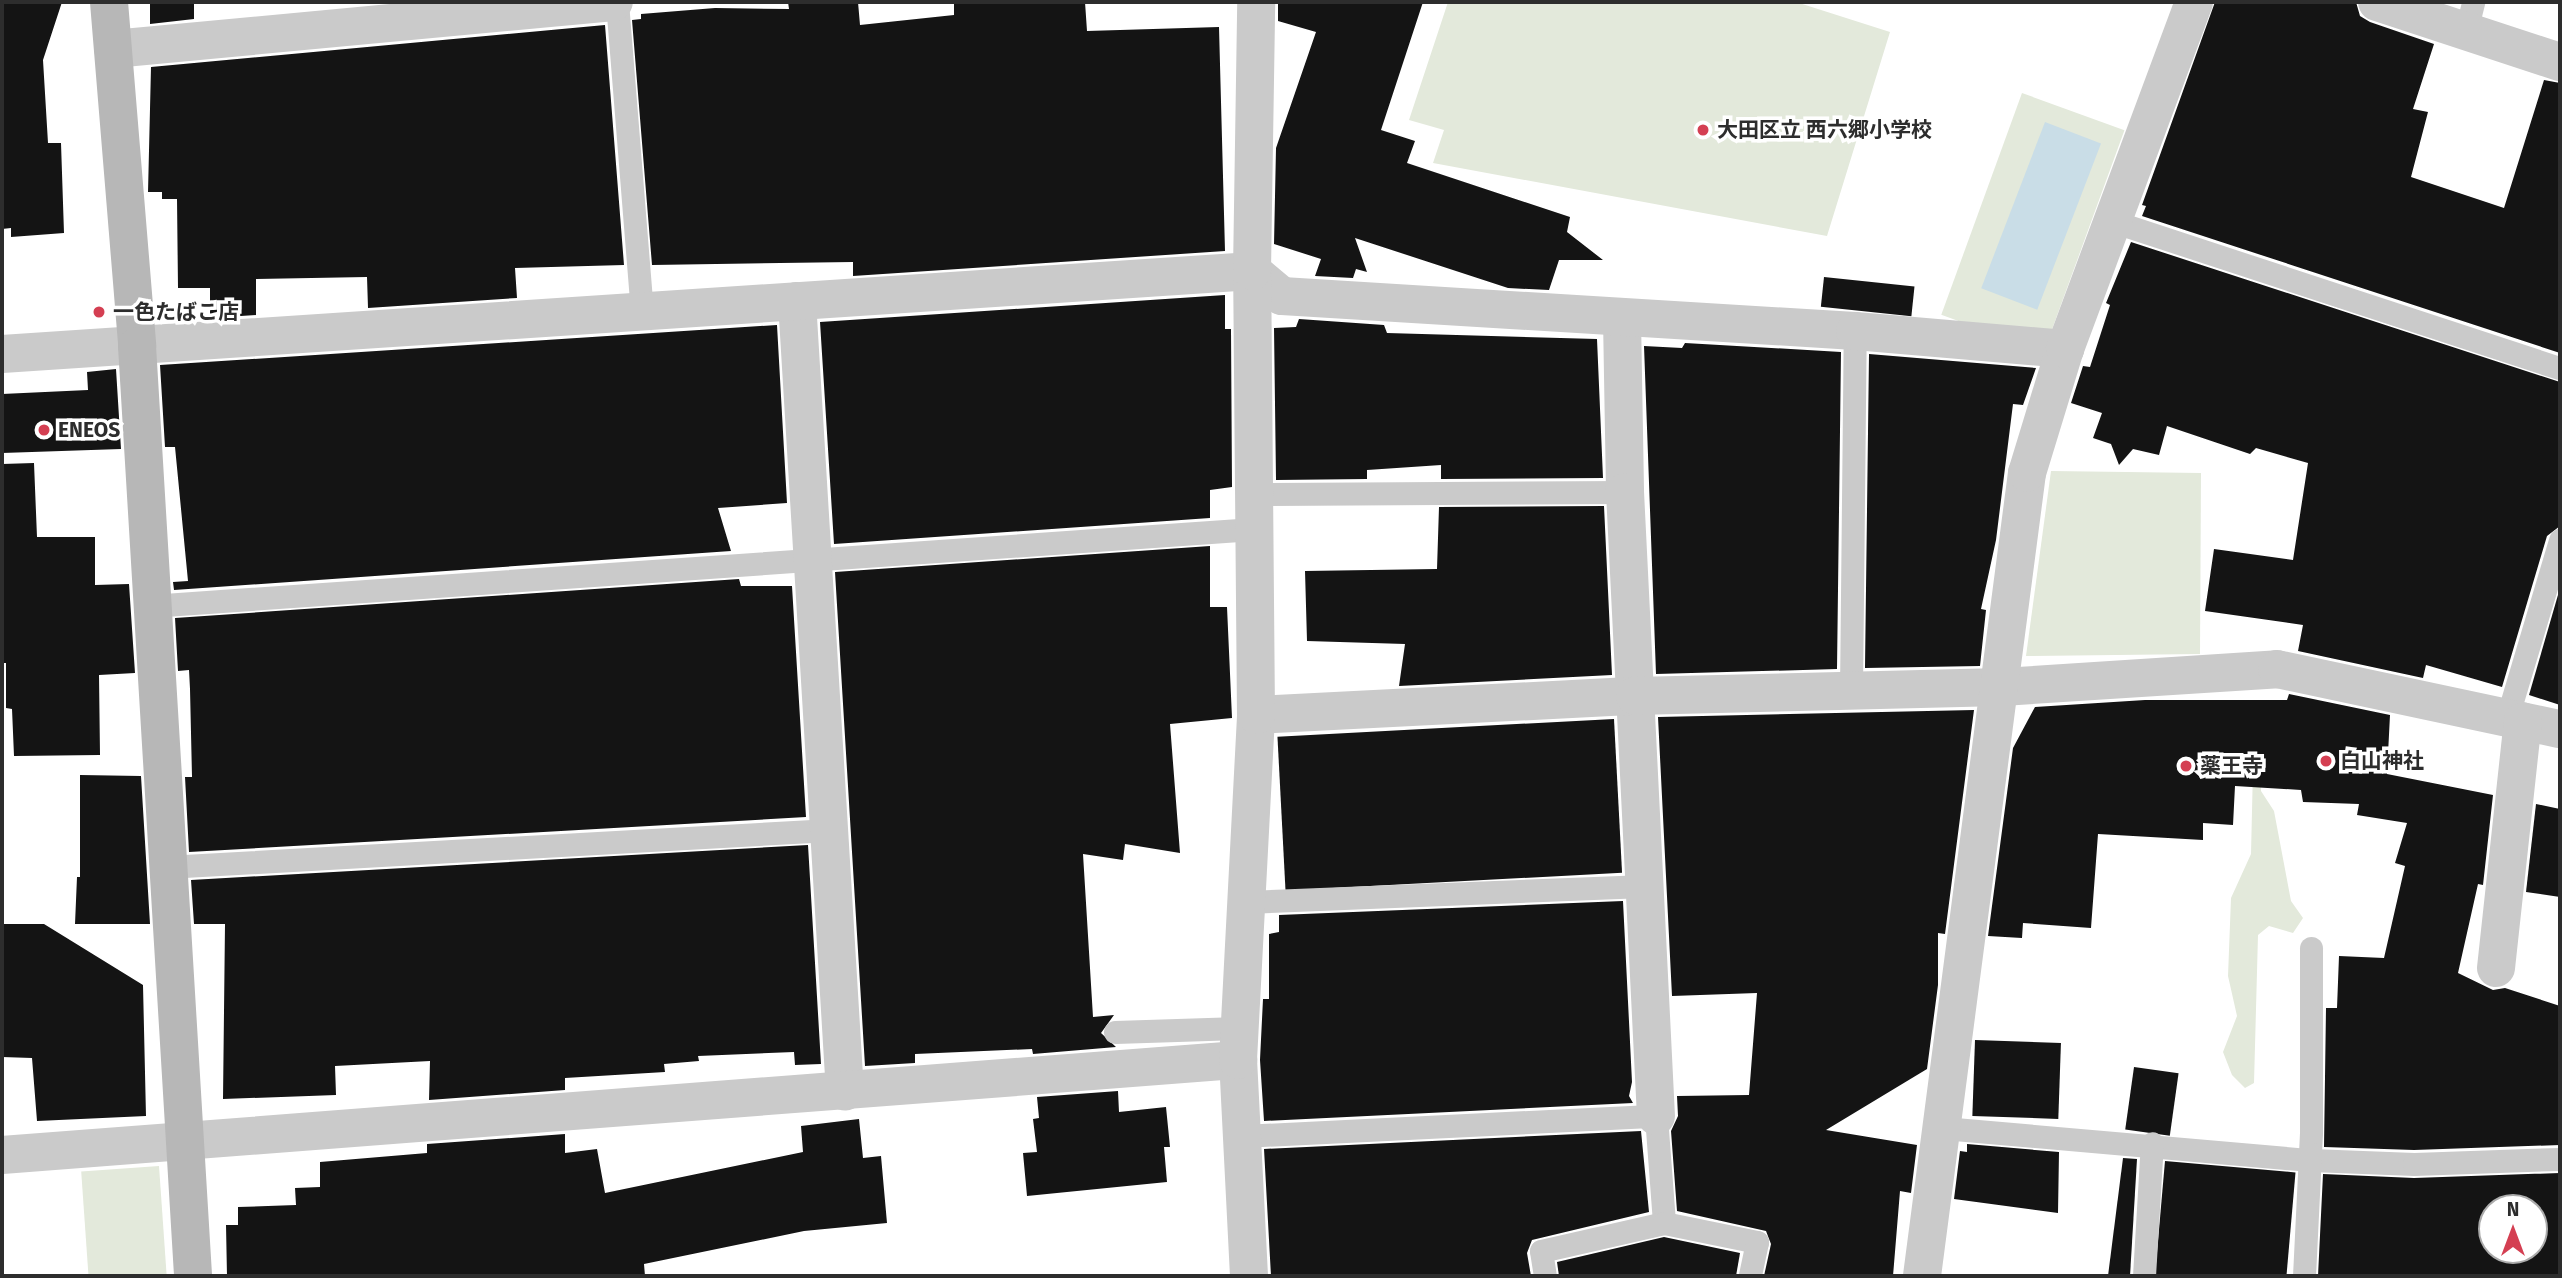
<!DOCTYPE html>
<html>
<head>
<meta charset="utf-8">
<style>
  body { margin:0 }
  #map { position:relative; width:2562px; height:1278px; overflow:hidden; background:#fff; font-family:"Fira Sans","Noto Sans JP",sans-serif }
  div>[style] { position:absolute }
  .green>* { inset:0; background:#e3e9db; transform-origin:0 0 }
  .water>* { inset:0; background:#c9dde7; transform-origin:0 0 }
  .building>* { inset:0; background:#141414; transform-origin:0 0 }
  .lane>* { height:23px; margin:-11.5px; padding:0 11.5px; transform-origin:11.5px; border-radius:11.5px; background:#cacaca }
  .street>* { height:38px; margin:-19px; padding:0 19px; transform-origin:19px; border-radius:19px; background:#cacaca }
  .secondary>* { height:38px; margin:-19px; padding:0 19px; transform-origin:19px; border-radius:19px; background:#b7b7b7 }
  .dots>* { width:19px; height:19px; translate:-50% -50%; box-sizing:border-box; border:4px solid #fff; border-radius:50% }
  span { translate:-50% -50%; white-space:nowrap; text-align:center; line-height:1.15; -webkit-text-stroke:7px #fff; paint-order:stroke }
  .poi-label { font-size:21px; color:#2d2d2d; font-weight:700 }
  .left { translate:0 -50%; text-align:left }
  .frame { position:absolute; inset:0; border:4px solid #2d2d2d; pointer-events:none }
  .north { position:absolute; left:2478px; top:1194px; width:70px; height:70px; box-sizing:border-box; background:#fff; border:2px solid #ababab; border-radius:50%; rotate:0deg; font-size:19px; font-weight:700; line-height:28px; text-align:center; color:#2d2d2d }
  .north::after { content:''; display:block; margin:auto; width:24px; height:32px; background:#d43f52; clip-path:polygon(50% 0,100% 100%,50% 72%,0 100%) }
</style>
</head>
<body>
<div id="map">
  <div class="green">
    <i style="clip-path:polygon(1448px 2px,1796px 2px,1890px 32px,1827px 236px,1433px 163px,1444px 130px,1409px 120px)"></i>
    <i style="left:2022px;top:93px;width:109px;height:236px;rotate:20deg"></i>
    <i style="clip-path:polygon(2051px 471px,2201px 473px,2200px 654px,2026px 656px)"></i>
    <i style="clip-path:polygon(2254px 725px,2263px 728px,2261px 791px,2274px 811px,2291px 901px,2303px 918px,2293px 933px,2269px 926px,2258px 935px,2254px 1083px,2245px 1088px,2232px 1075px,2223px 1052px,2237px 1016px,2228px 976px,2231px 898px,2251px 854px)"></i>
    <i style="left:159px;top:1166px;width:110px;height:78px;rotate:86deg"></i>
  </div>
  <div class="water">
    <i style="left:2045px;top:122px;width:60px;height:178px;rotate:21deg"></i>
  </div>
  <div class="building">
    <i style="clip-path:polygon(2px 2px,62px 2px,43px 60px,48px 143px,61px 143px,64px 233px,11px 237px,11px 228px,2px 229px)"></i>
    <i style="clip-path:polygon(150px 2px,194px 2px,194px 19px,150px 24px)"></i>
    <i style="clip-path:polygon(788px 2px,858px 2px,860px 25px,954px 15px,954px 2px,1085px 2px,1087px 31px,1219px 27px,1225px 251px,853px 276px,853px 262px,652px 265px,632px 20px,641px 19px,641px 14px,715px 8px,789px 9px)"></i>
    <i style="clip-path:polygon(1278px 2px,1423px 2px,1381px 130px,1415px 141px,1407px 163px,1570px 217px,1567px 232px,1603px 260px,1559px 260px,1549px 290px,1508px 288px,1355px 238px,1367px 272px,1356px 269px,1353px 278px,1315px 276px,1321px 259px,1274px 244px,1276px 148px,1316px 32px,1278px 21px)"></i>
    <i style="clip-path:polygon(2215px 2px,2356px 2px,2360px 16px,2370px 22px,2434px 44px,2413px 109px,2428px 112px,2411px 177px,2504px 208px,2544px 80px,2560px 83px,2560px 353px,2142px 216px,2146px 206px,2142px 205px)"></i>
    <i style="clip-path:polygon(605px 25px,624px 265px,515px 268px,517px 298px,368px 308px,367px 277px,256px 279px,256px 315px,210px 318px,210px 288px,178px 288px,177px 199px,162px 199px,162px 192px,148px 192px,151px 67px)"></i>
    <i style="clip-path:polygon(2131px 242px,2560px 382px,2560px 526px,2547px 536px,2502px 687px,2426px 665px,2423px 678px,2298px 651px,2303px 625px,2205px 611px,2214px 549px,2293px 560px,2308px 463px,2256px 448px,2250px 454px,2167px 426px,2159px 455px,2133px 449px,2119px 465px,2111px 444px,2093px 438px,2102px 413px,2071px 403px,2083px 366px,2090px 367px,2110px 305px,2106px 303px)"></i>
    <i style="left:1824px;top:277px;width:91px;height:30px;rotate:6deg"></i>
    <i style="clip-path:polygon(1225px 295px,1225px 329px,1231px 329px,1232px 487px,1210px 490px,1210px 518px,834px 544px,820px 322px)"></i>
    <i style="clip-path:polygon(1299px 319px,1384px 325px,1387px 333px,1597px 339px,1603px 478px,1441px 479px,1441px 465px,1367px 470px,1367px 479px,1276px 480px,1274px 328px,1296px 327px)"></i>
    <i style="clip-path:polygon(777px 325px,787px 503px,718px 508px,731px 551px,174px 590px,173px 582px,188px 581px,175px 447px,165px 447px,160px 365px)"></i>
    <i style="clip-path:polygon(1685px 343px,1841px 352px,1837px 669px,1656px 674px,1644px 346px,1682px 348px)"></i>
    <i style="clip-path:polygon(1869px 354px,2036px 368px,2023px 405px,2013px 404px,1996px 540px,1981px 609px,1986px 610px,1980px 666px,1865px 668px)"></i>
    <i style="clip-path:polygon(116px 369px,121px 449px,2px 453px,2px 394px,88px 390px,87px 372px)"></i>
    <i style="clip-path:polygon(34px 463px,37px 537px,95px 537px,95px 585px,129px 584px,135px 673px,99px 675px,100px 755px,14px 756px,12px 709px,6px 708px,6px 663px,2px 663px,2px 464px)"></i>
    <i style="clip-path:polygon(1604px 506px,1612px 675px,1399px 686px,1405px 644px,1307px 641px,1305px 571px,1437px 569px,1439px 507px)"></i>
    <i style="clip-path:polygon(1210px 546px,1210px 607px,1227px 607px,1232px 718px,1170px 724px,1180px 853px,1125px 844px,1123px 860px,1083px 854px,1093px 1017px,1114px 1015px,1101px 1033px,1116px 1047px,1033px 1054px,1032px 1049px,915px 1054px,915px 1063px,865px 1066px,835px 572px)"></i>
    <i style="clip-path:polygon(739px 579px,741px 586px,792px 586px,806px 817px,189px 852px,185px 777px,192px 777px,190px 689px,189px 670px,178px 671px,175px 618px)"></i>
    <i style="clip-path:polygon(2560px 588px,2560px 705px,2529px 695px)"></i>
    <i style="clip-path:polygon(2289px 694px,2390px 715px,2387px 774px,2493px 795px,2483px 885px,2478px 884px,2458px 973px,2493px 990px,2505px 988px,2560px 1006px,2560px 1145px,2414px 1150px,2324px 1147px,2326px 1008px,2337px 1008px,2339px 956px,2384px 958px,2405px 866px,2395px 863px,2407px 823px,2357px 815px,2359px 804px,2303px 802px,2301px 790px,2235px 786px,2233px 825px,2203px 823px,2203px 840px,2098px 834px,2091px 928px,2023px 923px,2022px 938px,1988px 936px,2013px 748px,2035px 707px,2145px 700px,2287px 700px)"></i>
    <i style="clip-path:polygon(1974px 710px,1945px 934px,1938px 933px,1938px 985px,1927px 1069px,1826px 1130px,1917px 1145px,1911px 1193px,1900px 1191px,1893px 1276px,1764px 1276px,1771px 1244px,1766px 1231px,1677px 1211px,1671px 1131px,1678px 1116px,1677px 1096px,1749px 1095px,1757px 993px,1672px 996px,1658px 717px)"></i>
    <i style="left:1614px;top:719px;width:154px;height:337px;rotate:87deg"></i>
    <i style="clip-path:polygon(80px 775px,141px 776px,150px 924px,75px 924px,77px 877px,80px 877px)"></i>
    <i style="clip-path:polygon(2536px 804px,2560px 809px,2560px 897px,2526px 892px)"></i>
    <i style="clip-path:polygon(808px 845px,821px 1064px,795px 1065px,794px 1052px,698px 1056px,699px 1061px,664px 1064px,665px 1072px,565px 1078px,565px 1090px,429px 1100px,430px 1061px,335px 1066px,336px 1095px,223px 1099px,225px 924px,194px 924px,191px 880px)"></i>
    <i style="clip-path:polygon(1623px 901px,1632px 1082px,1629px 1096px,1633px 1103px,1264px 1121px,1260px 1060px,1263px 999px,1269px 999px,1269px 934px,1279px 932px,1279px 915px)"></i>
    <i style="clip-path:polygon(2px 924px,44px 924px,143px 985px,146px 1116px,37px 1121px,32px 1058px,2px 1057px)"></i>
    <i style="left:1975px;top:1040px;width:86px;height:76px;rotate:2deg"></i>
    <i style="left:2134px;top:1067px;width:45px;height:63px;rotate:8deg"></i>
    <i style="clip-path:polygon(1118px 1091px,1119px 1112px,1166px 1107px,1170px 1147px,1164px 1147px,1167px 1182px,1027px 1196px,1023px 1153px,1037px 1152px,1033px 1119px,1039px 1118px,1037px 1097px)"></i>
    <i style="clip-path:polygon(859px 1119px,863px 1158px,881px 1156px,887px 1223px,804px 1231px,644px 1264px,645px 1276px,227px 1276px,226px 1225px,238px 1225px,238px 1207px,296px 1205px,295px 1188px,320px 1187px,320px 1162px,427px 1153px,427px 1144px,565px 1134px,565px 1153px,597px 1149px,605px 1193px,803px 1152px,801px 1126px)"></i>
    <i style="clip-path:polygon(1641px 1131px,1649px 1212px,1532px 1240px,1527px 1253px,1531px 1276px,1271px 1276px,1264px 1149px)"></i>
    <i style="clip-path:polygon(1967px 1144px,2059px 1152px,2058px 1213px,1954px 1199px,1960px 1151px,1967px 1152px)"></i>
    <i style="clip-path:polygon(2123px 1158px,2137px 1159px,2130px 1276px,2108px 1276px)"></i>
    <i style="left:2165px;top:1161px;width:131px;height:115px;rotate:5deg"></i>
    <i style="clip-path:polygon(evenodd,2560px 1173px,2560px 1276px,2318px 1276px,2323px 1174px,2414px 1178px,2560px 1173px,2492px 1208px,2534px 1208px,2534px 1250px,2492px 1250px,2492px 1208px)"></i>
    <i style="clip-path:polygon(1664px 1237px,1740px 1253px,1736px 1276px,1559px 1276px,1557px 1262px)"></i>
  </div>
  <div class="lane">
    <i style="left:617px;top:2px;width:311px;rotate:85.4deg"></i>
    <i style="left:2466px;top:31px;width:30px;rotate:-76deg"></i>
    <i style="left:2112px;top:221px;width:472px;rotate:18.2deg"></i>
    <i style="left:1254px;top:494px;width:371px;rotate:-0.3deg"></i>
    <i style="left:150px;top:606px;width:1106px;rotate:-3.99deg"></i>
    <i style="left:1851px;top:691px;width:360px;rotate:-89.4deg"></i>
    <i style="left:2507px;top:718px;width:186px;rotate:-73.4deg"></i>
    <i style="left:166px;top:867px;width:665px;rotate:-3.19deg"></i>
    <i style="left:1246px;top:902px;width:399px;rotate:-2.3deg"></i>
    <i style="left:1115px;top:1032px;width:124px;rotate:-1.8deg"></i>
    <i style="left:1943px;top:1128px;width:369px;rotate:5deg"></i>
    <i style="left:2311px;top:1160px;width:103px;rotate:2.2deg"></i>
    <i style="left:2414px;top:1164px;width:146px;rotate:-2deg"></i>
    <i style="left:1242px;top:1136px;width:414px;rotate:-2.8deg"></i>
    <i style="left:1656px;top:1116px;width:107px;rotate:85.7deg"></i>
    <i style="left:1664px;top:1223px;width:126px;rotate:167.2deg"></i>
    <i style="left:1541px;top:1251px;width:25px;rotate:81deg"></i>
    <i style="left:1664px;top:1223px;width:95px;rotate:11.5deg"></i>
    <i style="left:1757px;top:1242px;width:35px;rotate:102deg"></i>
    <i style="left:2144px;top:1276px;width:133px;rotate:-86.6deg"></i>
    <i style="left:2304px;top:1276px;width:144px;rotate:-87.2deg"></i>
    <i style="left:2311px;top:1132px;width:184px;rotate:-90deg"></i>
  </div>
  <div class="street">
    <i style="left:2377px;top:2px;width:193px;rotate:18.2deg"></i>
    <i style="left:113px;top:49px;width:503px;rotate:-5.36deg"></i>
    <i style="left:797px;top:301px;width:792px;rotate:86.53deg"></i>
    <i style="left:1622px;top:318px;width:174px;rotate:89deg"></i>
    <i style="left:1625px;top:492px;width:625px;rotate:87.16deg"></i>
    <i style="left:2px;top:354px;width:1253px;rotate:-3.8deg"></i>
    <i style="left:1252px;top:271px;width:39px;rotate:40deg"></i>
    <i style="left:1282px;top:296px;width:574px;rotate:3.5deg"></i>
    <i style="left:1855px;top:331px;width:211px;rotate:4.9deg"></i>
    <i style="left:1256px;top:715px;width:379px;rotate:-2.9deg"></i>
    <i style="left:1635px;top:696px;width:367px;rotate:-1.4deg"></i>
    <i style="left:2002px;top:687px;width:276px;rotate:-3.7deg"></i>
    <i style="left:2277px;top:669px;width:289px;rotate:12deg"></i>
    <i style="left:2496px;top:968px;width:248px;rotate:-83.8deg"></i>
    <i style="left:2px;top:1155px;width:1240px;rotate:-4.4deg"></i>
    <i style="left:1249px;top:1276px;width:216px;rotate:-92.9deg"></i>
    <i style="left:1238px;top:1060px;width:345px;rotate:-87deg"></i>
    <i style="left:1256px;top:715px;width:444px;rotate:-90.5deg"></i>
    <i style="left:1252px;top:271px;width:269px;rotate:-89.1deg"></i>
    <i style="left:1922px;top:1276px;width:810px;rotate:-82.55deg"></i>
    <i style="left:2027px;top:473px;width:130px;rotate:-73deg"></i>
    <i style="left:2065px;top:349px;width:370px;rotate:-69.6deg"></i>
  </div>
  <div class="secondary">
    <i style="left:109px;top:2px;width:345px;rotate:85.3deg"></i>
    <i style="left:137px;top:346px;width:932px;rotate:86.55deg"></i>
  </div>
  <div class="dots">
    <i style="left:1703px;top:130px;background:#d43f52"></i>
    <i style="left:99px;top:312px;background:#d43f52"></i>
    <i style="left:44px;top:430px;background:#d43f52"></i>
    <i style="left:2326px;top:761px;background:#d43f52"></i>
    <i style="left:2186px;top:766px;background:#d43f52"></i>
  </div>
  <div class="poi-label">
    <span class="left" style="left:1717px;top:130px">大田区立 西六郷小学校</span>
    <span class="left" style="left:113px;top:312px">一色たばこ店</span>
    <span class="left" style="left:58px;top:430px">ENEOS</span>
    <span class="left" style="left:2340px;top:761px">白山神社</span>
    <span class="left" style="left:2200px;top:766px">薬王寺</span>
  </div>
  <div class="frame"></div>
  <div class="north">N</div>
</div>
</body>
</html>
